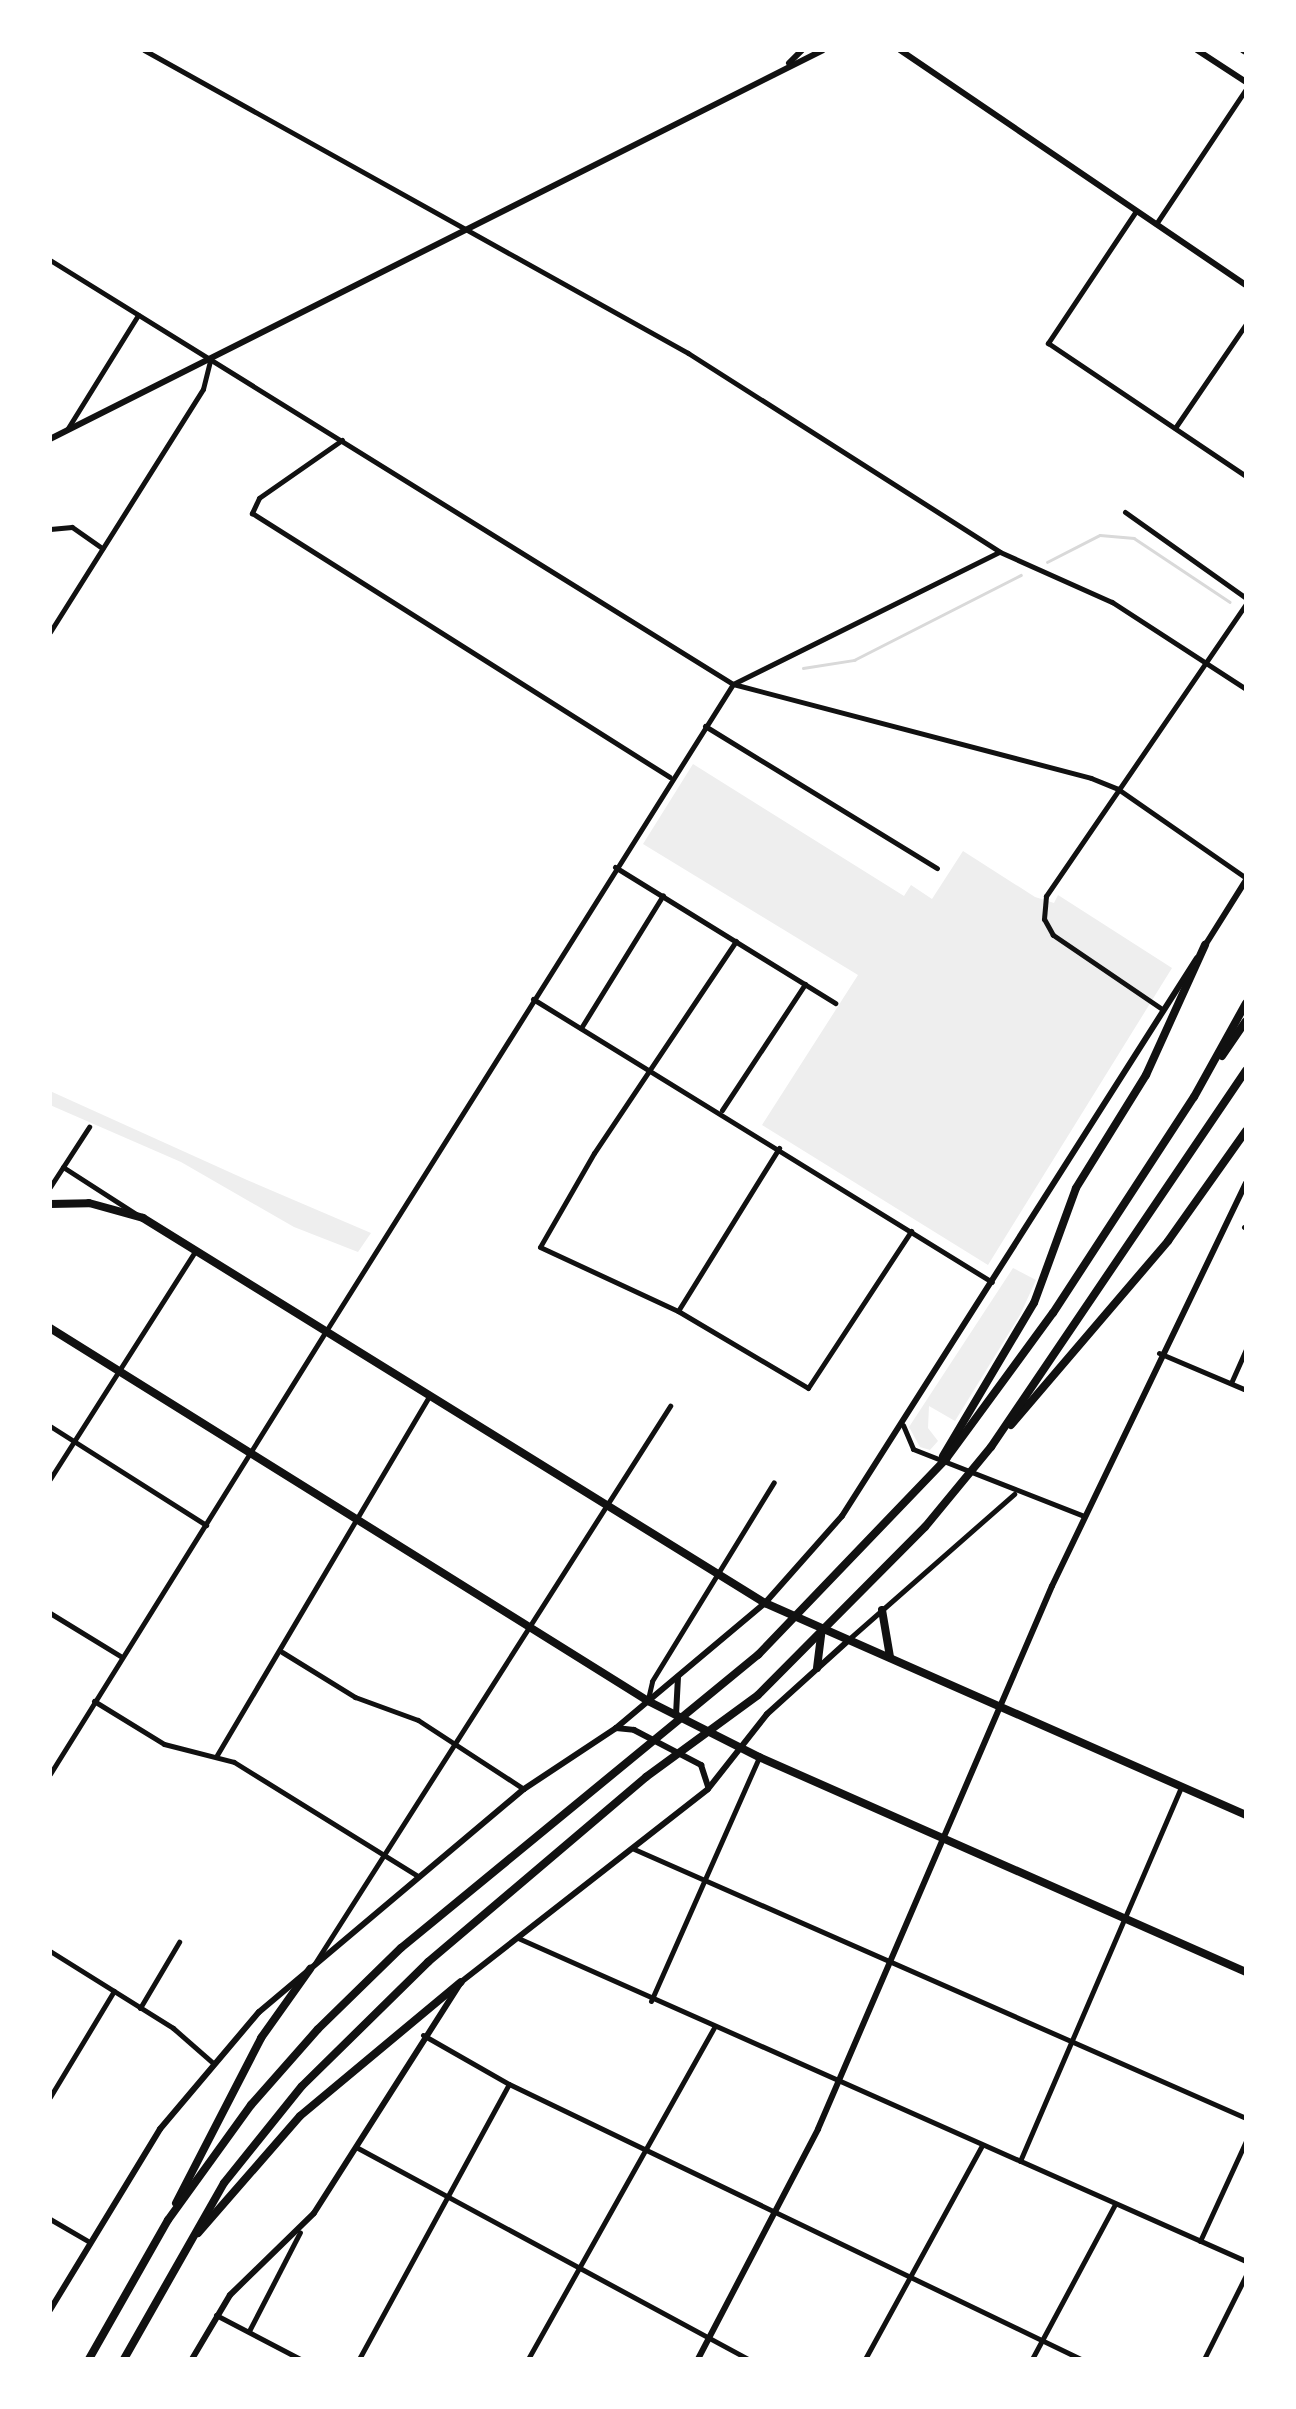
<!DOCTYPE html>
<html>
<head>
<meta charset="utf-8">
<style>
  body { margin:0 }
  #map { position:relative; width:1296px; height:2409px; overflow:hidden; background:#fff; font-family:"Sofia Sans Condensed",sans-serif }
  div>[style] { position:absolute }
  .green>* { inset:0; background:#eee }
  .stream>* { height:2.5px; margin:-1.25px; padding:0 1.25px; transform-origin:1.25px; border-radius:1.25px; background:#d9d9d9 }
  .minor>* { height:5px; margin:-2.5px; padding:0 2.5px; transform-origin:2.5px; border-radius:2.5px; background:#111 }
  .tertiary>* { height:5px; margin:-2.5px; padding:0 2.5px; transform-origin:2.5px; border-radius:2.5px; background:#111 }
  .secondary>* { height:6px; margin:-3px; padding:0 3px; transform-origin:3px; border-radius:3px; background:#111 }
  .primary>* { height:8px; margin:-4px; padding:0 4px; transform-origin:4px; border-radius:4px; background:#111 }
  .motorway>* { height:8px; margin:-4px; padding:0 4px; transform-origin:4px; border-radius:4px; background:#111 }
  span { translate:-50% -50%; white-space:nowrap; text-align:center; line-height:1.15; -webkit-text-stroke:8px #fff; paint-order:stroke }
  .frame { position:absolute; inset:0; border:52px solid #fff; pointer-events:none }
</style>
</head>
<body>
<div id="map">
  <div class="green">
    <i style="clip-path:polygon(693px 764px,904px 896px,911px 885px,932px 899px,963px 851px,1035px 897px,1054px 903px,1058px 895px,1172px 968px,988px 1265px,762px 1125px,858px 975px,643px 844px)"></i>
    <i style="clip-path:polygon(50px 1091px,247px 1180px,371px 1233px,358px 1252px,294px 1227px,181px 1162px,50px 1105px)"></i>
    <i style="clip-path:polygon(1013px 1268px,1036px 1280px,1020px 1315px,955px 1421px,929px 1406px,928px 1428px,938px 1441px,930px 1450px,920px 1447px,909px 1427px)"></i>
  </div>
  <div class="stream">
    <i style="left:1047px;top:562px;width:59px;rotate:-27deg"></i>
    <i style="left:1100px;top:535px;width:34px;rotate:5deg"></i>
    <i style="left:1134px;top:538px;width:115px;rotate:33.7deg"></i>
    <i style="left:803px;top:668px;width:52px;rotate:-8.9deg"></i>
    <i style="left:854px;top:660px;width:187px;rotate:-27deg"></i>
  </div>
  <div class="minor">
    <i style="left:1136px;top:211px;width:159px;rotate:123.7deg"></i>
    <i style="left:1048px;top:343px;width:239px;rotate:33.9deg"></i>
    <i style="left:1156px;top:224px;width:162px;rotate:-56.3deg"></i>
    <i style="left:50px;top:260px;width:804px;rotate:31.83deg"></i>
    <i style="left:733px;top:684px;width:370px;rotate:14.7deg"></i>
    <i style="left:1091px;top:778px;width:29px;rotate:22deg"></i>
    <i style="left:1118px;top:789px;width:156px;rotate:34.8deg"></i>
    <i style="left:68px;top:428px;width:133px;rotate:-58.2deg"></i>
    <i style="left:1175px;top:428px;width:126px;rotate:-55.7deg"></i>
    <i style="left:342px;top:440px;width:101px;rotate:145.1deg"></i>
    <i style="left:259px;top:498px;width:17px;rotate:115deg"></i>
    <i style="left:252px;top:513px;width:494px;rotate:32.3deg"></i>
    <i style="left:1125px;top:512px;width:148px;rotate:35.4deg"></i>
    <i style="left:50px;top:529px;width:22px;rotate:-5deg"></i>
    <i style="left:72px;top:527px;width:37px;rotate:35deg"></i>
    <i style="left:50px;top:632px;width:287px;rotate:-57.8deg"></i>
    <i style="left:203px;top:389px;width:30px;rotate:-76deg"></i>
    <i style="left:705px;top:726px;width:272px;rotate:31.5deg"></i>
    <i style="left:615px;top:867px;width:259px;rotate:31.7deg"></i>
    <i style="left:736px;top:941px;width:255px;rotate:123.8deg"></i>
    <i style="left:594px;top:1153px;width:108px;rotate:119.9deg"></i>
    <i style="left:540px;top:1247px;width:152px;rotate:24.9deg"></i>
    <i style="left:678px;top:1311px;width:151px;rotate:30.6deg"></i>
    <i style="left:808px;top:1388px;width:188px;rotate:-56.7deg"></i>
    <i style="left:533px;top:999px;width:539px;rotate:31.66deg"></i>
    <i style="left:1162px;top:1009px;width:132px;rotate:-145.8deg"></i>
    <i style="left:1053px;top:935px;width:18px;rotate:-119deg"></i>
    <i style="left:1044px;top:919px;width:23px;rotate:-85deg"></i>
    <i style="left:1046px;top:896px;width:354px;rotate:-55.6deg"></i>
    <i style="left:581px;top:1028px;width:156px;rotate:-58.3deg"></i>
    <i style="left:722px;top:1110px;width:151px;rotate:-56.6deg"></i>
    <i style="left:63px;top:1167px;width:87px;rotate:32.8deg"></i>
    <i style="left:50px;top:1187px;width:72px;rotate:-57deg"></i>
    <i style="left:1244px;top:1227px;width:2px;rotate:27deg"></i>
    <i style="left:678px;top:1311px;width:192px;rotate:-58.2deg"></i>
    <i style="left:326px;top:1331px;width:764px;rotate:-57.83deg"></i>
    <i style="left:733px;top:684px;width:297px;rotate:-26.4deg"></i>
    <i style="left:1159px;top:1353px;width:95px;rotate:23deg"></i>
    <i style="left:1231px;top:1383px;width:36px;rotate:-66deg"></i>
    <i style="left:50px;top:1426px;width:185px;rotate:32.4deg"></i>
    <i style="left:50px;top:1479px;width:272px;rotate:-57.5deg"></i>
    <i style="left:50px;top:1613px;width:84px;rotate:31.4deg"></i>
    <i style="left:282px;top:1652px;width:86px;rotate:31.7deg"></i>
    <i style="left:355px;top:1697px;width:67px;rotate:20.1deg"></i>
    <i style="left:418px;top:1720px;width:126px;rotate:33.1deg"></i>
    <i style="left:648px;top:1699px;width:18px;rotate:-77deg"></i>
    <i style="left:652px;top:1681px;width:233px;rotate:-58.5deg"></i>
    <i style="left:94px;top:1701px;width:82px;rotate:31.6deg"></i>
    <i style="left:164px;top:1744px;width:72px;rotate:14.4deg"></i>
    <i style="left:234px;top:1762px;width:216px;rotate:31.8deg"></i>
    <i style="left:217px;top:1755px;width:417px;rotate:-59.4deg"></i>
    <i style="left:634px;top:1849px;width:669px;rotate:23.73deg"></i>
    <i style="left:518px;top:1938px;width:796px;rotate:23.93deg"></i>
    <i style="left:50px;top:1951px;width:145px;rotate:32deg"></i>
    <i style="left:173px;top:2028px;width:53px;rotate:41.2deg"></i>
    <i style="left:315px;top:1963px;width:661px;rotate:-57.49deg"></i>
    <i style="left:651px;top:2001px;width:267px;rotate:-66.1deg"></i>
    <i style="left:140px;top:2008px;width:77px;rotate:-59.4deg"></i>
    <i style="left:423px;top:2035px;width:99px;rotate:29.7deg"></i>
    <i style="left:509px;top:2084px;width:635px;rotate:25.68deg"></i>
    <i style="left:50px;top:2097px;width:124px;rotate:-58.9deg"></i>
    <i style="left:356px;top:2147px;width:446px;rotate:28.4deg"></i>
    <i style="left:1020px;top:2161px;width:407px;rotate:-66.7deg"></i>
    <i style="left:50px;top:2219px;width:44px;rotate:30.1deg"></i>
    <i style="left:1200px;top:2241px;width:110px;rotate:-65.3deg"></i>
    <i style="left:216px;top:2315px;width:95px;rotate:27.6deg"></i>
    <i style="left:249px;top:2331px;width:111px;rotate:-62.7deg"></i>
    <i style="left:359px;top:2359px;width:313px;rotate:-61.4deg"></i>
    <i style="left:528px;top:2359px;width:380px;rotate:-60.7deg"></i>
    <i style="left:865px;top:2359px;width:244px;rotate:-61.3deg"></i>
    <i style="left:1032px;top:2359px;width:176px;rotate:-61.8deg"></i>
    <i style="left:1204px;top:2359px;width:94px;rotate:-63.4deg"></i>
  </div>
  <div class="tertiary">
    <i style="left:144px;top:50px;width:623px;rotate:29.12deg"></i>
    <i style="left:688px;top:353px;width:370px;rotate:32.5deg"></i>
    <i style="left:1000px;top:552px;width:123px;rotate:24.1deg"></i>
    <i style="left:1112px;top:602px;width:160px;rotate:33deg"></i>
    <i style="left:903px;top:1425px;width:26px;rotate:67deg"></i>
    <i style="left:913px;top:1449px;width:184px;rotate:21.4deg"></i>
    <i style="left:849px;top:1639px;width:220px;rotate:-41.3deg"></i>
    <i style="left:50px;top:1774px;width:522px;rotate:-58.08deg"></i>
  </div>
  <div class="secondary">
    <i style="left:900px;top:50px;width:418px;rotate:34.2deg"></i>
    <i style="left:1197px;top:50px;width:59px;rotate:33.1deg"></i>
    <i style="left:789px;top:63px;width:18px;rotate:-45deg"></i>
    <i style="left:50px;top:439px;width:865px;rotate:-26.71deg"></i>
    <i style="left:1204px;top:947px;width:79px;rotate:-57.9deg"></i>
    <i style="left:676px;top:1715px;width:38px;rotate:-87deg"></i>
    <i style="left:616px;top:1728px;width:18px;rotate:6deg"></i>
    <i style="left:634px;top:1730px;width:76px;rotate:27.6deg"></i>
    <i style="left:701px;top:1765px;width:23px;rotate:72deg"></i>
    <i style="left:50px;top:2310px;width:212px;rotate:-58.7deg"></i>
    <i style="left:160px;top:2129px;width:153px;rotate:-49.8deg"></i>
    <i style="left:259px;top:2012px;width:346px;rotate:-40.1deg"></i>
    <i style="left:524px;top:1789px;width:110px;rotate:-33.5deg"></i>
    <i style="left:616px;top:1728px;width:194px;rotate:-40deg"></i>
    <i style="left:765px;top:1603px;width:116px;rotate:-48.5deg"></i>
    <i style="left:842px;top:1516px;width:661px;rotate:-57.54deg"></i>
    <i style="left:192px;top:2359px;width:74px;rotate:-59.3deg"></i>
    <i style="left:230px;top:2295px;width:117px;rotate:-44.3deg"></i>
    <i style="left:314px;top:2213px;width:274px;rotate:-57.5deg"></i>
    <i style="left:461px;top:1982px;width:313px;rotate:-38deg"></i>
    <i style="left:708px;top:1789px;width:95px;rotate:-51.8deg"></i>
    <i style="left:767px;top:1714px;width:110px;rotate:-42.1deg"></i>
    <i style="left:698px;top:2359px;width:259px;rotate:-62.4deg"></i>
    <i style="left:818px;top:2129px;width:591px;rotate:-66.69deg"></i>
    <i style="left:1052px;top:1586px;width:447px;rotate:-64.3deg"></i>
  </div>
  <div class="primary">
    <i style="left:50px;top:1204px;width:39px;rotate:-1deg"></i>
    <i style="left:89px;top:1203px;width:56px;rotate:15.5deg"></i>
    <i style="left:143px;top:1218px;width:732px;rotate:31.76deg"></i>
    <i style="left:765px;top:1603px;width:526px;rotate:23.79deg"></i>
    <i style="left:50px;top:1328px;width:705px;rotate:31.95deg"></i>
    <i style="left:648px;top:1701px;width:124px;rotate:26.8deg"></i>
    <i style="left:759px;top:1757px;width:532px;rotate:23.82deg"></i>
    <i style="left:882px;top:1610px;width:48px;rotate:80.3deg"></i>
    <i style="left:817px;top:1668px;width:40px;rotate:-82.9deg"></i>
  </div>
  <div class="motorway">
    <i style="left:1244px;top:50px;width:2px;rotate:27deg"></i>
    <i style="left:1222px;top:1056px;width:42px;rotate:-55.6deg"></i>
    <i style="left:1011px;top:1425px;width:242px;rotate:-49.5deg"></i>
    <i style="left:1168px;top:1241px;width:135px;rotate:-54.7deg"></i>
    <i style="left:943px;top:1456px;width:178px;rotate:-59.3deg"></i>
    <i style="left:1034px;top:1303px;width:122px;rotate:-69.9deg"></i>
    <i style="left:1076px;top:1188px;width:133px;rotate:-58.2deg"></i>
    <i style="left:1146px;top:1075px;width:143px;rotate:-65.6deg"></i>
    <i style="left:176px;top:2203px;width:186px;rotate:-62.7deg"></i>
    <i style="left:261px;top:2038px;width:85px;rotate:-54.6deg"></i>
    <i style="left:198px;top:2233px;width:155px;rotate:-48.9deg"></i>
    <i style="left:300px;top:2116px;width:209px;rotate:-39.8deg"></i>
    <i style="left:89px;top:2359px;width:160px;rotate:-60.4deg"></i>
    <i style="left:168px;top:2220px;width:142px;rotate:-54.2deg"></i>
    <i style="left:251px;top:2105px;width:101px;rotate:-48.6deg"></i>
    <i style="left:318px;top:2029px;width:116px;rotate:-44.3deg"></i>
    <i style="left:401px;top:1948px;width:462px;rotate:-39.4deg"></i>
    <i style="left:758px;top:1655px;width:272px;rotate:-46.2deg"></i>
    <i style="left:946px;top:1459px;width:181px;rotate:-53.8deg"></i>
    <i style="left:1053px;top:1313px;width:258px;rotate:-56.9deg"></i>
    <i style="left:1194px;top:1097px;width:107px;rotate:-61deg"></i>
    <i style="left:124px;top:2359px;width:202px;rotate:-60.4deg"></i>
    <i style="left:224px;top:2183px;width:124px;rotate:-51.2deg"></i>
    <i style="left:302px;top:2086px;width:177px;rotate:-44.5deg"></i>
    <i style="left:428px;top:1962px;width:286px;rotate:-40.3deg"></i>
    <i style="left:646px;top:1777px;width:139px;rotate:-36.2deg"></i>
    <i style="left:758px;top:1695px;width:237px;rotate:-45.2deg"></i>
    <i style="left:925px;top:1527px;width:104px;rotate:-50.5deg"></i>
    <i style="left:991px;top:1447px;width:455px;rotate:-55.9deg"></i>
  </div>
  <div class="frame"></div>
</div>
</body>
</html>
